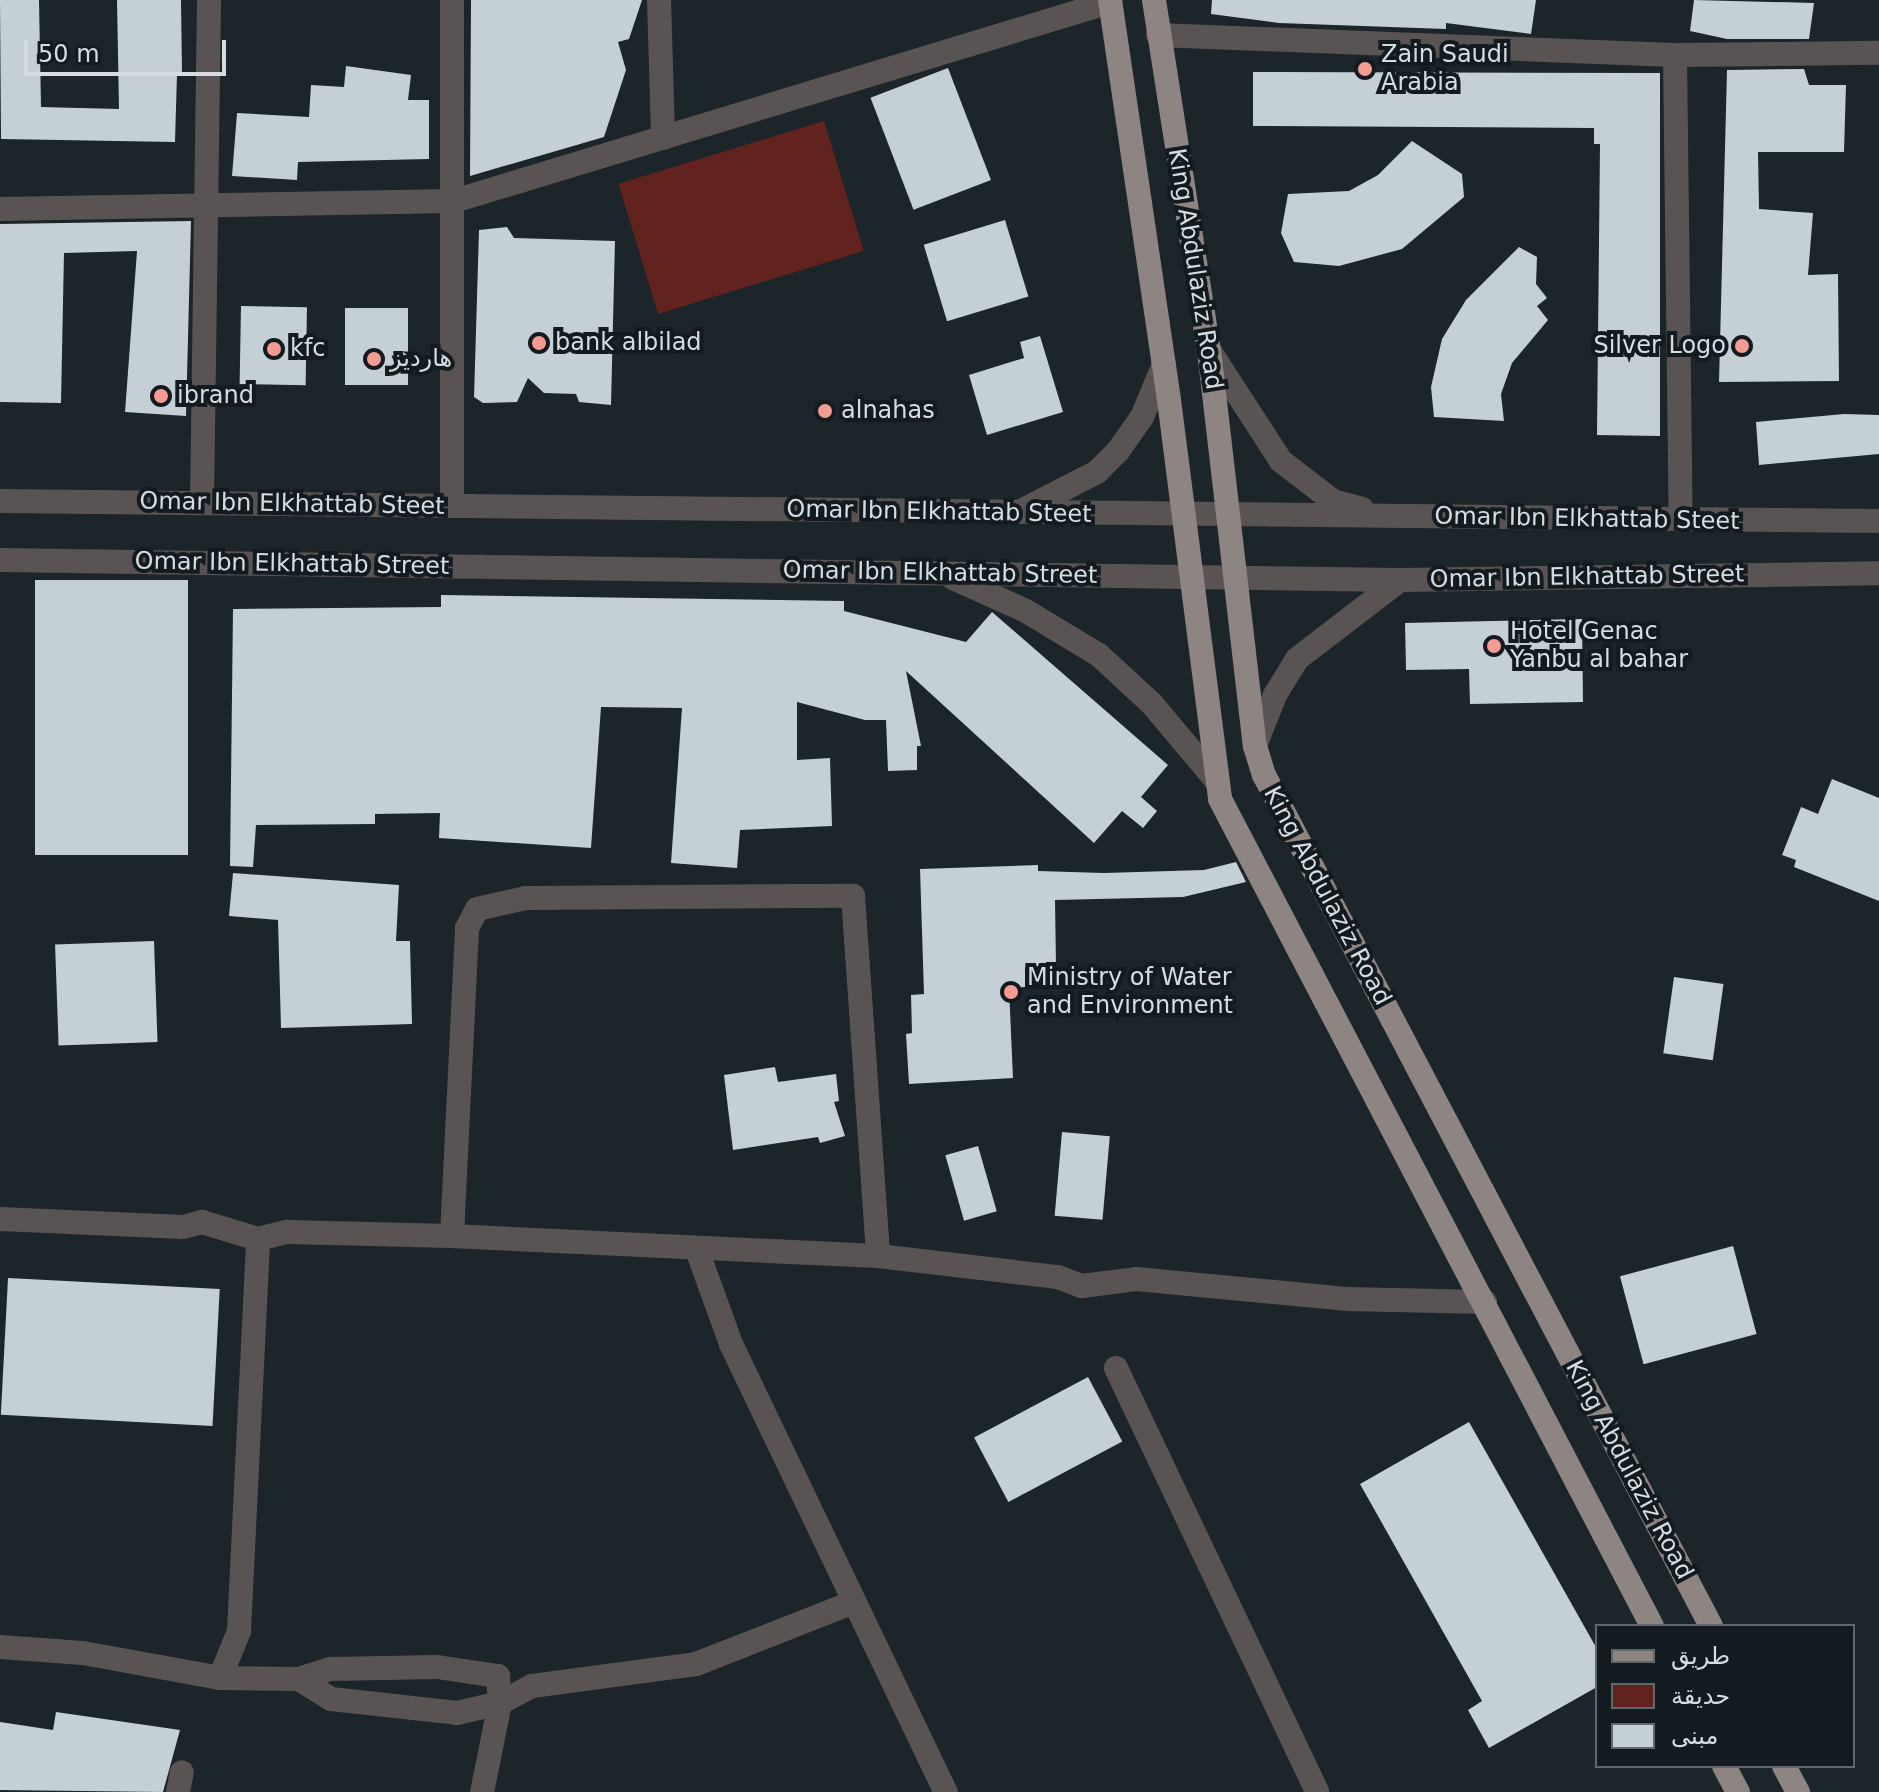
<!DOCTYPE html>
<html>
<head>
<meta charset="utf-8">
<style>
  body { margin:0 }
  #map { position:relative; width:1879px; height:1792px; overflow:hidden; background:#1c2529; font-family:"DejaVu Sans",Vazirmatn,sans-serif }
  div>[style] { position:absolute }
  .green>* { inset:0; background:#62221e; transform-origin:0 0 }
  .building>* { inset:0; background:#c4d0d6; transform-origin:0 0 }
  .minor>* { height:24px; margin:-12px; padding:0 12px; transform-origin:12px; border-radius:12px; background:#595453 }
  .major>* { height:24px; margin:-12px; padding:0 12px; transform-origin:12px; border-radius:12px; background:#8e8482 }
  .dots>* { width:22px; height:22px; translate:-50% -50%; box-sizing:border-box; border:4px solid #131b20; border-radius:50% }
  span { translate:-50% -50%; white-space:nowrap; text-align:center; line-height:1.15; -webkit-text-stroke:8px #131b20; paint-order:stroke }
  .poi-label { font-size:24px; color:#d7dce0 }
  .left { translate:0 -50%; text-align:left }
  .right { translate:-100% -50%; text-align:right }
  .street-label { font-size:24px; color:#d7dce0 }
  .legend { position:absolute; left:1595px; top:1624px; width:260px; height:144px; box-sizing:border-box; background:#131b20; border:2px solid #61686d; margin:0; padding:10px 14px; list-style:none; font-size:24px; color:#d7dce0 }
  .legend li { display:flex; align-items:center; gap:16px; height:40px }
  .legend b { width:40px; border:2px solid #61686d }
  .scale { position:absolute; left:24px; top:40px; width:202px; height:36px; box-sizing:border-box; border:4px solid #d7dce0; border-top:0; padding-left:10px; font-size:24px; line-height:28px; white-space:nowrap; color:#d7dce0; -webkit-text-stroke:6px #131b20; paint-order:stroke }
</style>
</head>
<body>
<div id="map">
  <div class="green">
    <i style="left:824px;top:121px;width:136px;height:215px;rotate:73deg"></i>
  </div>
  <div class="building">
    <i style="clip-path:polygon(0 0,39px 0,41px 107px,119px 109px,117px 0,181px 0,182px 74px,177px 74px,175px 142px,1px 139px)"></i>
    <i style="clip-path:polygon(471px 0,642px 0,629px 39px,618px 42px,626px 70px,604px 137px,470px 176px)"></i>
    <i style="clip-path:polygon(1212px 0,1536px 0,1531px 34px,1446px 23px,1446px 29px,1279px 23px,1211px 14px)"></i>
    <i style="clip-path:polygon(1694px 0,1814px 3px,1809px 39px,1727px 39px,1690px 31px)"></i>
    <i style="clip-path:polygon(346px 66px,411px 75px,408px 100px,429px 100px,429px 159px,298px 162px,297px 180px,232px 176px,237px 113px,309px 117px,311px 85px,344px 87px)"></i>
    <i style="left:948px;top:68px;width:120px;height:83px;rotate:69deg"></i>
    <i style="clip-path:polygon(1804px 69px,1809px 85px,1846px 85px,1844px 152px,1758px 152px,1759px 209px,1813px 213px,1808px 275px,1838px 274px,1839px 381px,1719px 382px,1727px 70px)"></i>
    <i style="clip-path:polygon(1253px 72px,1660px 73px,1660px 436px,1597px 435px,1600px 144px,1594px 144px,1594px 128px,1253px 126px)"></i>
    <i style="clip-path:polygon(1412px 141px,1462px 174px,1464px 197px,1402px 249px,1339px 266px,1294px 262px,1281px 233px,1288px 194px,1349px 191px,1378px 175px)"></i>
    <i style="left:1005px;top:220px;width:80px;height:85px;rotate:73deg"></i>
    <i style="clip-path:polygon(191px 221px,186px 416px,125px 412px,137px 251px,64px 253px,61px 403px,0 402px,0 224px)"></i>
    <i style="clip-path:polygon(507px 227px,514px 238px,615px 241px,611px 405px,579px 402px,576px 394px,544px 393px,528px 378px,517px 402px,483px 403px,474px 397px,479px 230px)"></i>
    <i style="clip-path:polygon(1519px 247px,1537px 257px,1536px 284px,1547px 298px,1537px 306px,1548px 320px,1512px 363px,1501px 394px,1504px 421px,1434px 417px,1431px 387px,1442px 339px,1466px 300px)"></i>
    <i style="left:241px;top:306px;width:66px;height:78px;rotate:1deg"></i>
    <i style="left:408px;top:308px;width:77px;height:63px;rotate:90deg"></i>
    <i style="clip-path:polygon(1040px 336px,1063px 412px,987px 435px,969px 375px,1024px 358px,1020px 342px)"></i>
    <i style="clip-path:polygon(1844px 414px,1879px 415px,1879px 454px,1759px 465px,1756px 422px)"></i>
    <i style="left:188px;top:580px;width:275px;height:153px;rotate:90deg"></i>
    <i style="clip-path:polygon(441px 595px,844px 601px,844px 611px,966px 642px,992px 612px,1168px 765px,1141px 797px,1157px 811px,1143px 828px,1122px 811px,1094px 843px,906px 671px,921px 746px,917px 746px,917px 770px,888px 771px,886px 720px,865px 720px,797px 702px,797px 760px,830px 758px,832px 826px,740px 830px,737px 868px,671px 863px,682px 708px,601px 707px,591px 848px,439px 838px,440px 813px,375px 814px,375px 824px,256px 825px,253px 867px,230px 866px,233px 609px,441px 607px)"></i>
    <i style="clip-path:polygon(1582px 619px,1583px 702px,1470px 704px,1469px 669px,1406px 670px,1405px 623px)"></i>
    <i style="clip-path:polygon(1832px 779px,1879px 798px,1879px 901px,1794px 867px,1796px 860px,1782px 855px,1801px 807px,1818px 814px)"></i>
    <i style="clip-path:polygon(1236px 862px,1246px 882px,1183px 897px,1055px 900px,1056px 966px,1025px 967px,1025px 987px,1009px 988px,1013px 1078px,909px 1084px,906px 1034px,912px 1033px,911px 995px,924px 994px,920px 869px,1038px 865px,1038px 871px,1104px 873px,1204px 870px)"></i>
    <i style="clip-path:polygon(233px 873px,399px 885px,396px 941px,410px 941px,412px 1024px,281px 1028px,278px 920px,229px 916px)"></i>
    <i style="left:154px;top:941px;width:101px;height:99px;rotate:88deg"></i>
    <i style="left:1674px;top:977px;width:50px;height:77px;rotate:8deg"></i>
    <i style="clip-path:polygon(775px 1067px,778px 1082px,836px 1074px,839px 1101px,834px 1102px,845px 1136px,820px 1143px,818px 1137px,733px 1150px,724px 1075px)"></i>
    <i style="left:1062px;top:1132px;width:48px;height:84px;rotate:5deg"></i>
    <i style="left:978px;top:1146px;width:68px;height:34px;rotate:74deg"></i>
    <i style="left:1733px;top:1246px;width:91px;height:117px;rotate:75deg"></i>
    <i style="left:8px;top:1278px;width:212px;height:137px;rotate:3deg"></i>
    <i style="left:1088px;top:1377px;width:73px;height:129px;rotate:62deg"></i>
    <i style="clip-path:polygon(1469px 1422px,1597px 1649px,1597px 1687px,1489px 1748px,1468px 1710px,1482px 1701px,1360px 1484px)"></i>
    <i style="clip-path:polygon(56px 1712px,180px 1730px,163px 1792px,0 1790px,0 1722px,53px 1730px)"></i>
  </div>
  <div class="minor">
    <i style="left:659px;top:0;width:138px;rotate:88.3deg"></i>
    <i style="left:1158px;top:35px;width:517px;rotate:2.22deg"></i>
    <i style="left:1675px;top:55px;width:204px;rotate:-0.6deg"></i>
    <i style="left:1675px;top:55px;width:465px;rotate:89.3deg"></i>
    <i style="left:0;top:209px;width:454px;rotate:-1deg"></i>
    <i style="left:454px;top:201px;width:686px;rotate:-16.88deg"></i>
    <i style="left:1209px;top:350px;width:132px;rotate:57deg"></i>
    <i style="left:1281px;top:461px;width:66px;rotate:37.6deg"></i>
    <i style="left:1333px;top:501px;width:30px;rotate:15deg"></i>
    <i style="left:0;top:501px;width:1879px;rotate:0.61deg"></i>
    <i style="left:202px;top:503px;width:503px;rotate:-89.2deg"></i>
    <i style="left:452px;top:506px;width:506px;rotate:-90deg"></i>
    <i style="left:1025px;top:509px;width:81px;rotate:-27.2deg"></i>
    <i style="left:1097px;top:472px;width:30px;rotate:-45deg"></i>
    <i style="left:1118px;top:451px;width:42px;rotate:-54.8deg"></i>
    <i style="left:1142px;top:417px;width:57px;rotate:-67.5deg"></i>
    <i style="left:0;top:560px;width:1400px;rotate:0.82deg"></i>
    <i style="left:1400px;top:580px;width:479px;rotate:-0.8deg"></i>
    <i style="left:953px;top:578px;width:80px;rotate:24.3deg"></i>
    <i style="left:1026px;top:611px;width:85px;rotate:31.1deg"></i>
    <i style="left:1099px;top:655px;width:72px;rotate:42.8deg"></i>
    <i style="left:1152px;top:704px;width:97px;rotate:50deg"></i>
    <i style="left:1255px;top:746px;width:55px;rotate:-68.6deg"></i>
    <i style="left:1275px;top:695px;width:42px;rotate:-58.6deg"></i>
    <i style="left:1297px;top:659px;width:130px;rotate:-37.5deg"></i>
    <i style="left:0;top:1219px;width:183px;rotate:2.5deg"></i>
    <i style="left:183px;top:1227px;width:20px;rotate:-15deg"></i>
    <i style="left:202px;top:1222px;width:59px;rotate:16.9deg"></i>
    <i style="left:258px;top:1239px;width:30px;rotate:-14deg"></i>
    <i style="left:287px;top:1232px;width:165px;rotate:1.4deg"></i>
    <i style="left:452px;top:1236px;width:426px;rotate:2.7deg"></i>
    <i style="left:878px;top:1256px;width:181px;rotate:6.7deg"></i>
    <i style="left:1058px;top:1277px;width:26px;rotate:21deg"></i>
    <i style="left:1082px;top:1286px;width:54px;rotate:-7.4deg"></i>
    <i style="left:1136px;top:1279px;width:211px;rotate:5.4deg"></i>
    <i style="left:1346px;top:1299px;width:139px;rotate:1.2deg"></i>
    <i style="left:452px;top:1236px;width:308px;rotate:-87.2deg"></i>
    <i style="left:467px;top:928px;width:21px;rotate:-62deg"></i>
    <i style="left:477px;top:909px;width:50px;rotate:-12.7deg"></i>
    <i style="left:526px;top:898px;width:327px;rotate:-0.4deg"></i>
    <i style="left:853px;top:896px;width:361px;rotate:86deg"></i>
    <i style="left:697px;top:1250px;width:100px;rotate:70.1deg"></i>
    <i style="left:731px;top:1344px;width:497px;rotate:64.4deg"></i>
    <i style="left:1116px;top:1368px;width:469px;rotate:64.6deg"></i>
    <i style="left:0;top:1647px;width:83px;rotate:4.1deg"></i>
    <i style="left:83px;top:1653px;width:139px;rotate:10.3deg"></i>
    <i style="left:220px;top:1678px;width:79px;rotate:0.7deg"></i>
    <i style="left:299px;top:1679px;width:33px;rotate:-18deg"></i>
    <i style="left:330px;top:1669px;width:107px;rotate:-1.1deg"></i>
    <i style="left:437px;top:1667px;width:62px;rotate:8.4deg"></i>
    <i style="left:498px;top:1676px;width:27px;rotate:86deg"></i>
    <i style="left:500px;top:1703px;width:91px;rotate:101.4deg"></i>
    <i style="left:220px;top:1678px;width:51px;rotate:-68deg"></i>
    <i style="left:239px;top:1631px;width:392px;rotate:-87.2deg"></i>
    <i style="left:299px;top:1679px;width:38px;rotate:32deg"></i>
    <i style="left:331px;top:1699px;width:127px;rotate:6.3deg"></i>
    <i style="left:457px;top:1713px;width:44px;rotate:-13.1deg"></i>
    <i style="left:500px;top:1703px;width:36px;rotate:-28deg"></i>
    <i style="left:532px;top:1686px;width:165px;rotate:-7.6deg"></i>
    <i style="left:696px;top:1664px;width:168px;rotate:-21.4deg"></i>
    <i style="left:178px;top:1792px;width:20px;rotate:-79deg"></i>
  </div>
  <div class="major">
    <i style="left:1110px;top:0;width:404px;rotate:81.6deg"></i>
    <i style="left:1169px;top:400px;width:402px;rotate:82.7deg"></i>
    <i style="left:1220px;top:799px;width:933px;rotate:62.42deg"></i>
    <i style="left:1154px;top:0;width:354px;rotate:81.1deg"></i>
    <i style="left:1209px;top:350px;width:399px;rotate:83.4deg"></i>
    <i style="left:1255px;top:746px;width:30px;rotate:73deg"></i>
    <i style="left:1264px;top:775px;width:961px;rotate:62.29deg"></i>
    <i style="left:1724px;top:1766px;width:30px;rotate:62deg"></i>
    <i style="left:1784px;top:1766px;width:30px;rotate:62deg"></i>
  </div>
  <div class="dots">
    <i style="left:1365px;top:69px;background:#f59c92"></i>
    <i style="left:539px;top:343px;background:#f59c92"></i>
    <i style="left:1742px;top:346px;background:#f59c92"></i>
    <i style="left:274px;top:349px;background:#f59c92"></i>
    <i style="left:374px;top:359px;background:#f59c92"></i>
    <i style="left:161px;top:396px;background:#f59c92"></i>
    <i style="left:825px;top:411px;background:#f59c92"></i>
    <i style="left:1494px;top:646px;background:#f59c92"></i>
    <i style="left:1011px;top:992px;background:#f59c92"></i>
  </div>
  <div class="poi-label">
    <span class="left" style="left:1381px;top:69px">Zain Saudi<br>Arabia</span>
    <span class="left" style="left:555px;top:343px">bank albilad</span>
    <span class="right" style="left:1726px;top:346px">Silver Logo</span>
    <span class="left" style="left:290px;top:349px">kfc</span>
    <span class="left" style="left:390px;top:359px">هارديز</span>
    <span class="left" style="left:177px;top:396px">ibrand</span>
    <span class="left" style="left:841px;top:411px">alnahas</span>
    <span class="left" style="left:1510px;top:646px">Hotel Genac<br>Yanbu al bahar</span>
    <span class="left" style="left:1027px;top:992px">Ministry of Water<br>and Environment</span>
  </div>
  <div class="street-label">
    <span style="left:1195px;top:269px;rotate:81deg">King Abdulaziz Road</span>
    <span style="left:292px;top:504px;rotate:1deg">Omar Ibn Elkhattab Steet</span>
    <span style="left:939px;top:512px;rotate:1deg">Omar Ibn Elkhattab Steet</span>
    <span style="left:1587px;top:519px;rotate:1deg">Omar Ibn Elkhattab Steet</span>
    <span style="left:292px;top:564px;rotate:1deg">Omar Ibn Elkhattab Street</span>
    <span style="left:940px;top:573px;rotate:1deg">Omar Ibn Elkhattab Street</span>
    <span style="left:1587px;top:577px;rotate:-1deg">Omar Ibn Elkhattab Street</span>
    <span style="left:1327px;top:896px;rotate:62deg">King Abdulaziz Road</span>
    <span style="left:1629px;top:1470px;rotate:62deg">King Abdulaziz Road</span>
  </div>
  <ul class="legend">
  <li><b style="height:10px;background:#8e8482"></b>طريق</li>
  <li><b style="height:22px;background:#62221e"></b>حديقة</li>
  <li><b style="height:22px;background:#c4d0d6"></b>مبنى</li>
  </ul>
  <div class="scale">50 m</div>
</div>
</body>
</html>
